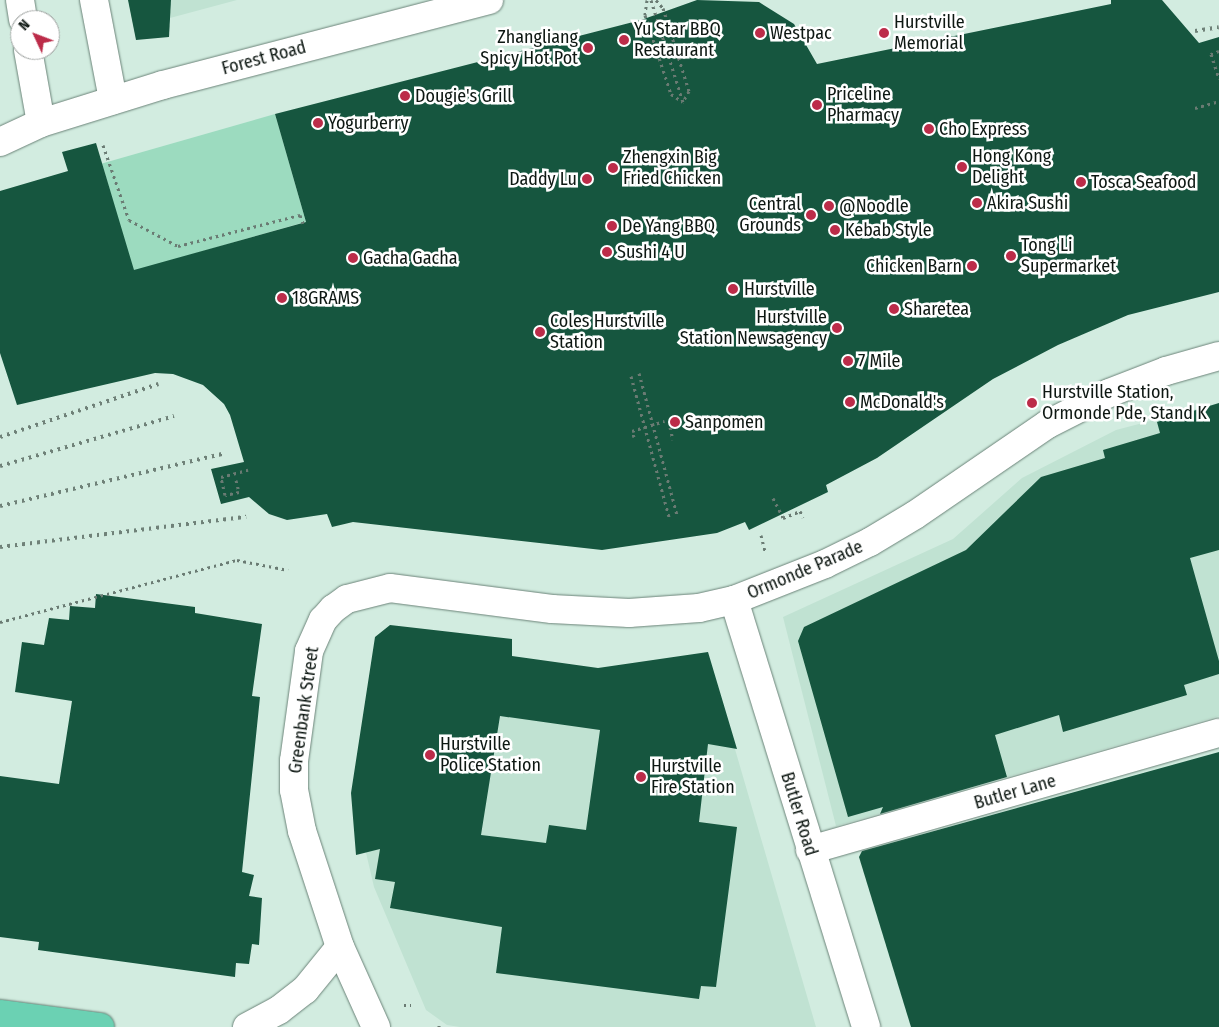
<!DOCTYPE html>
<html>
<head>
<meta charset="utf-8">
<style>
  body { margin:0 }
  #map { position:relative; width:1219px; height:1027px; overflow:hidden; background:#d2ece0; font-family:"Fira Sans Condensed",sans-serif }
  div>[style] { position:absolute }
  .built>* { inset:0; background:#c0e2d2 }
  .green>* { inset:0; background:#9cdbbf; transform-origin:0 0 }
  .building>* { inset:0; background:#16563f }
  .path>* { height:3px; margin-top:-1.5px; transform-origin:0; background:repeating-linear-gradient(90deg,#6a7b73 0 2.5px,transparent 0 6.5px) }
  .roads { filter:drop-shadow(0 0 1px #6b8378) drop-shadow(0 0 1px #6b8378) }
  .minor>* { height:28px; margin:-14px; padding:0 14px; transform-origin:14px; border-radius:14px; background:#fff }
  .major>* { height:28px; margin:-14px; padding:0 14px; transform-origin:14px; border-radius:14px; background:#6bd1b3 }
  .rail>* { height:4px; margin-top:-2px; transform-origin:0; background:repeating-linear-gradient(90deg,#6f8178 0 2.5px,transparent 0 7.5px) }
  .dots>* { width:14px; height:14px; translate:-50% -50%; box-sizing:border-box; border:2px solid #fff; border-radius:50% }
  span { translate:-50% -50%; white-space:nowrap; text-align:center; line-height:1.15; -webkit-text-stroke:5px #fff; paint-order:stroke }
  .poi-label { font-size:18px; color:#0d1712 }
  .left { translate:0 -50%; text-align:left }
  .right { translate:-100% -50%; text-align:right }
  .street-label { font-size:18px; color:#0d1712 }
  .north { position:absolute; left:10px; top:10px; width:50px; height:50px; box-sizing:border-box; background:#fff; border:1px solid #9ea2a0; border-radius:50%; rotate:313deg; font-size:14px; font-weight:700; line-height:20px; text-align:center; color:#0d1712 }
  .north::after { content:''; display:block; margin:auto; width:18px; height:22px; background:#bc2c49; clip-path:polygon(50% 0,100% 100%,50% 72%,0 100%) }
</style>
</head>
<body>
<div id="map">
  <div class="built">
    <i style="clip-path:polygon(157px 0,237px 0,170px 18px)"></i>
    <i style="clip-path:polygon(1219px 403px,1219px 716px,836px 826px,783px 617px,953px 539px,1022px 478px,1116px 430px)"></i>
    <i style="clip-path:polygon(392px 648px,588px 670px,709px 660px,816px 1027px,460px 1027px,447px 1025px,426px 1010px,374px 887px,360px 827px)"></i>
  </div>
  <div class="green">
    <i style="left:275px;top:114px;width:112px;height:180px;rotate:74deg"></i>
  </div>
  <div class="building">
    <i style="clip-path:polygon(128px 0,171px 0,169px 37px,136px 40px)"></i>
    <i style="clip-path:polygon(697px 0,759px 2px,794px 24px,817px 64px,1111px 4px,1111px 0,1162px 0,1199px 43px,1219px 37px,1219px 292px,1128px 315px,1058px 345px,993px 379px,877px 458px,826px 485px,828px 492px,749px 530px,745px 522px,717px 533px,602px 550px,353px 522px,332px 527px,327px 514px,287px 520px,269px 514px,249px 497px,221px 504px,211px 469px,244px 462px,230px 415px,224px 404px,203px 385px,173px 374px,155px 373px,17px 405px,0 353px,0 191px,68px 171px,62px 152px,96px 143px,134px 270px,306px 222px,275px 114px,641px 20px)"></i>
    <i style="clip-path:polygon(1219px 403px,1219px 550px,1190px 558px,1219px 661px,1219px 674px,1184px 685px,1187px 695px,1063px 732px,1059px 715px,995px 735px,1007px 777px,880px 814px,883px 807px,848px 817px,798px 641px,804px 627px,966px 550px,1041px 477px,1105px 458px,1103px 450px,1160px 433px,1157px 422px)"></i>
    <i style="clip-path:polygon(96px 594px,195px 607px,195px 613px,262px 624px,252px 696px,260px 697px,242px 872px,254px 875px,249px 896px,262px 898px,259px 945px,252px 944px,249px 964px,236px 963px,235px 977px,38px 950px,39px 942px,0 937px,0 776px,59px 784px,72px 701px,15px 692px,22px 642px,44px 645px,49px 618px,69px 620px,70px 606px,95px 608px)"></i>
    <i style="clip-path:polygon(evenodd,390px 625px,512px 639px,512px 656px,598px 668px,708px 652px,737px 749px,708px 744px,699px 822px,737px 827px,716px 987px,701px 986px,699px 999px,496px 973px,502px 927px,390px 908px,395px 882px,375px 879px,380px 849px,356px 855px,351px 793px,375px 637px,390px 625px,500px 716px,600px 730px,586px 830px,549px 825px,546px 843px,481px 835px,500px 716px)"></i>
    <i style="clip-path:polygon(1219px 752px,1219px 1027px,911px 1027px,859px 857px,862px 851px)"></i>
  </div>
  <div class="path">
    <i style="left:647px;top:0;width:15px;rotate:98deg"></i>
    <i style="left:645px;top:15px;width:83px;rotate:71.8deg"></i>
    <i style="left:671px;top:94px;width:14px;rotate:34deg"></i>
    <i style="left:651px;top:0;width:107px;rotate:72.6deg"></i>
    <i style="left:656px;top:0;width:11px;rotate:49deg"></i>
    <i style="left:663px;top:8px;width:87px;rotate:72.6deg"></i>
    <i style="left:689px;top:91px;width:13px;rotate:119deg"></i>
    <i style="left:1219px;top:51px;width:9px;rotate:159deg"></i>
    <i style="left:1211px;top:54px;width:26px;rotate:72deg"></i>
    <i style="left:1195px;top:108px;width:25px;rotate:-16deg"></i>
    <i style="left:103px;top:145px;width:79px;rotate:70.9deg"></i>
    <i style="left:129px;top:220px;width:55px;rotate:28deg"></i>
    <i style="left:178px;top:246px;width:126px;rotate:-14.3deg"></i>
    <i style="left:300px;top:215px;width:9px;rotate:69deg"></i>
    <i style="left:639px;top:373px;width:147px;rotate:75deg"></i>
    <i style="left:631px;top:376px;width:146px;rotate:74.9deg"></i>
    <i style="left:670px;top:427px;width:13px;rotate:77deg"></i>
    <i style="left:634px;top:437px;width:6px;rotate:-108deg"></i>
    <i style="left:632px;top:431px;width:34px;rotate:-17deg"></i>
    <i style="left:236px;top:480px;width:12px;rotate:76deg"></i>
    <i style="left:239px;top:492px;width:14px;rotate:168deg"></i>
    <i style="left:225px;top:495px;width:18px;rotate:-103deg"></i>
    <i style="left:221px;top:477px;width:28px;rotate:-15deg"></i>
    <i style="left:773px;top:498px;width:22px;rotate:63deg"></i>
    <i style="left:783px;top:518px;width:18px;rotate:-22deg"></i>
    <i style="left:800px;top:511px;width:7px;rotate:63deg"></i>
    <i style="left:761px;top:535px;width:16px;rotate:76deg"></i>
    <i style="left:0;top:622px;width:245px;rotate:-14.7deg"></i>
    <i style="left:237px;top:560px;width:52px;rotate:11.1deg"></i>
    <i style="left:404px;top:1005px;width:7px"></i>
    <i style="left:439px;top:1025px;width:2px;rotate:90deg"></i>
  </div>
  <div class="roads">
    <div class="minor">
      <i style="left:20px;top:0;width:20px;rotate:81deg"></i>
      <i style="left:94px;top:0;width:102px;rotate:79.2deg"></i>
      <i style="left:28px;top:50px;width:74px;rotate:79.9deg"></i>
      <i style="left:0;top:142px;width:45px;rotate:-24.9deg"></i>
      <i style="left:41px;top:123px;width:128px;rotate:-17.3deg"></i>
      <i style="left:163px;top:85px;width:337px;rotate:-14.6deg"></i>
      <i style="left:734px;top:600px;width:447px;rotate:72.8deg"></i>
      <i style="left:810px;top:850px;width:425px;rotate:-16deg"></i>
      <i style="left:247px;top:1027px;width:36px;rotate:-28deg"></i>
      <i style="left:279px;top:1010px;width:33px;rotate:-38deg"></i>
      <i style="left:305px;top:990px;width:55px;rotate:-50.9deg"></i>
      <i style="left:376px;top:1027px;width:88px;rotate:-114.2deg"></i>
      <i style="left:340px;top:947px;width:122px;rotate:-108.1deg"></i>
      <i style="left:302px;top:831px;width:42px;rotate:-101deg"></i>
      <i style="left:294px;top:790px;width:29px;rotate:-90deg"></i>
      <i style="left:294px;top:761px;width:111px;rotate:-82.2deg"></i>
      <i style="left:309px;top:651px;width:34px;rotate:-66deg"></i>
      <i style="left:323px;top:620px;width:15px;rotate:-48deg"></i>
      <i style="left:333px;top:609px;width:17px;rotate:-36deg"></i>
      <i style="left:347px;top:599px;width:44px;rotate:-14.3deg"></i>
      <i style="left:390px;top:588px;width:163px;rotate:7.4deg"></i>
      <i style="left:552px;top:609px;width:77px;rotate:3deg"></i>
      <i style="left:629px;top:613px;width:70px;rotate:-4.1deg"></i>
      <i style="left:699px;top:608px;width:36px;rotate:-13deg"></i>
      <i style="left:734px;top:600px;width:98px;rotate:-21.6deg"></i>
      <i style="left:825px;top:564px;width:50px;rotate:-26.1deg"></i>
      <i style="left:870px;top:542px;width:52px;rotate:-31deg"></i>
      <i style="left:915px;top:515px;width:161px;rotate:-34.4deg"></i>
      <i style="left:1048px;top:424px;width:68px;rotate:-26.9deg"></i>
      <i style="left:1109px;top:393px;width:61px;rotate:-21.1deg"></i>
      <i style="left:1166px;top:371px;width:55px;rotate:-15.8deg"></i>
    </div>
    <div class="major">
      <i style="left:0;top:1014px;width:101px;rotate:7.4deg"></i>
    </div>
  </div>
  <div class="rail">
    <i style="left:1195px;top:31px;width:24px;rotate:-9deg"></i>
    <i style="left:0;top:437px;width:167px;rotate:-18.5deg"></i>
    <i style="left:0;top:466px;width:181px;rotate:-16deg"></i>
    <i style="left:0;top:506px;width:228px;rotate:-13.2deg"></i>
    <i style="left:0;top:547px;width:248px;rotate:-7deg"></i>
  </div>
  <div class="dots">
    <i style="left:760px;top:33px;background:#bc2c49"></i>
    <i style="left:884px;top:33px;background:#bc2c49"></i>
    <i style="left:624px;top:40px;background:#bc2c49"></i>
    <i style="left:588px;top:48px;background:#bc2c49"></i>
    <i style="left:405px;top:96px;background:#bc2c49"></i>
    <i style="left:817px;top:105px;background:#bc2c49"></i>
    <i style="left:318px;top:123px;background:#bc2c49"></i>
    <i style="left:929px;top:129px;background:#bc2c49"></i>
    <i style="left:962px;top:167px;background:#bc2c49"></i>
    <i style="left:613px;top:168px;background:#bc2c49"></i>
    <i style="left:587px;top:179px;background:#bc2c49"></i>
    <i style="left:1081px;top:182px;background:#bc2c49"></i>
    <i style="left:977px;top:203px;background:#bc2c49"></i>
    <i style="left:829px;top:206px;background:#bc2c49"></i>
    <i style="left:811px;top:215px;background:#bc2c49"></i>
    <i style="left:612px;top:226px;background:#bc2c49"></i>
    <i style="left:835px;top:230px;background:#bc2c49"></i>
    <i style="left:607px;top:252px;background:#bc2c49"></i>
    <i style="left:1011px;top:256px;background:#bc2c49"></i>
    <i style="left:353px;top:258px;background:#bc2c49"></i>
    <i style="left:972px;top:266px;background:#bc2c49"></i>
    <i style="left:733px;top:289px;background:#bc2c49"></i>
    <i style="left:282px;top:298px;background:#bc2c49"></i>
    <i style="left:894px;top:309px;background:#bc2c49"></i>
    <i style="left:837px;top:328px;background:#bc2c49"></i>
    <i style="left:540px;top:332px;background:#bc2c49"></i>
    <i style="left:848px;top:361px;background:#bc2c49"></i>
    <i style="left:850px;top:402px;background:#bc2c49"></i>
    <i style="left:1032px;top:403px;background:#bc2c49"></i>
    <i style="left:675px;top:422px;background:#bc2c49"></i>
    <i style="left:430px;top:755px;background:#bc2c49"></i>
    <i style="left:641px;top:777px;background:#bc2c49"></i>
  </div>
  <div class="poi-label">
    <span class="left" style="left:894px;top:33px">Hurstville<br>Memorial</span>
    <span class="left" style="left:634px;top:40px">Yu Star BBQ<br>Restaurant</span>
    <span class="left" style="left:770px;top:33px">Westpac</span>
    <span class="right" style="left:578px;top:48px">Zhangliang<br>Spicy Hot Pot</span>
    <span class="left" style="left:827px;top:105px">Priceline<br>Pharmacy</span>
    <span class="left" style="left:415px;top:96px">Dougie's Grill</span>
    <span class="left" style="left:328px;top:123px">Yogurberry</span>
    <span class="left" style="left:939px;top:129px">Cho Express</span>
    <span class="left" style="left:972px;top:167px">Hong Kong<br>Delight</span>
    <span class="left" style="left:623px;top:168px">Zhengxin Big<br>Fried Chicken</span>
    <span class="right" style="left:577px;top:179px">Daddy Lu</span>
    <span class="left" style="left:1091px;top:182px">Tosca Seafood</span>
    <span class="left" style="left:987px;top:203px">Akira Sushi</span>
    <span class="right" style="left:801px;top:215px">Central<br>Grounds</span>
    <span class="left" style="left:839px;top:206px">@Noodle</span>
    <span class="left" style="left:622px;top:226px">De Yang BBQ</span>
    <span class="left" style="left:845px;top:230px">Kebab Style</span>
    <span class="left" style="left:1021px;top:256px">Tong Li<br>Supermarket</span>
    <span class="left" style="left:617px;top:252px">Sushi 4 U</span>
    <span class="left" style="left:363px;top:258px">Gacha Gacha</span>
    <span class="right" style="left:962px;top:266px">Chicken Barn</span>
    <span class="left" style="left:744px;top:289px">Hurstville</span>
    <span class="left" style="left:292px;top:298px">18GRAMS</span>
    <span class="left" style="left:904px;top:309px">Sharetea</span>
    <span class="right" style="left:827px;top:328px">Hurstville<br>Station Newsagency</span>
    <span class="left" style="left:550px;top:332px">Coles Hurstville<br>Station</span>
    <span class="left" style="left:858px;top:361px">7 Mile</span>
    <span class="left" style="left:1042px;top:403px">Hurstville Station,<br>Ormonde Pde, Stand K</span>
    <span class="left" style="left:860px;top:402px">McDonald's</span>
    <span class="left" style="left:685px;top:422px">Sanpomen</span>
    <span class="left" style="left:440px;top:755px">Hurstville<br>Police Station</span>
    <span class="left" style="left:651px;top:777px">Hurstville<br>Fire Station</span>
  </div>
  <div class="street-label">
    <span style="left:264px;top:58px;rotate:-15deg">Forest Road</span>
    <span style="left:805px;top:570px;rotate:-23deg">Ormonde Parade</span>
    <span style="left:304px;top:710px;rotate:-82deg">Greenbank Street</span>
    <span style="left:1015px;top:792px;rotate:-16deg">Butler Lane</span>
    <span style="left:799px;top:814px;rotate:73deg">Butler Road</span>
  </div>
  <div class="north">N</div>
</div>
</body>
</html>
